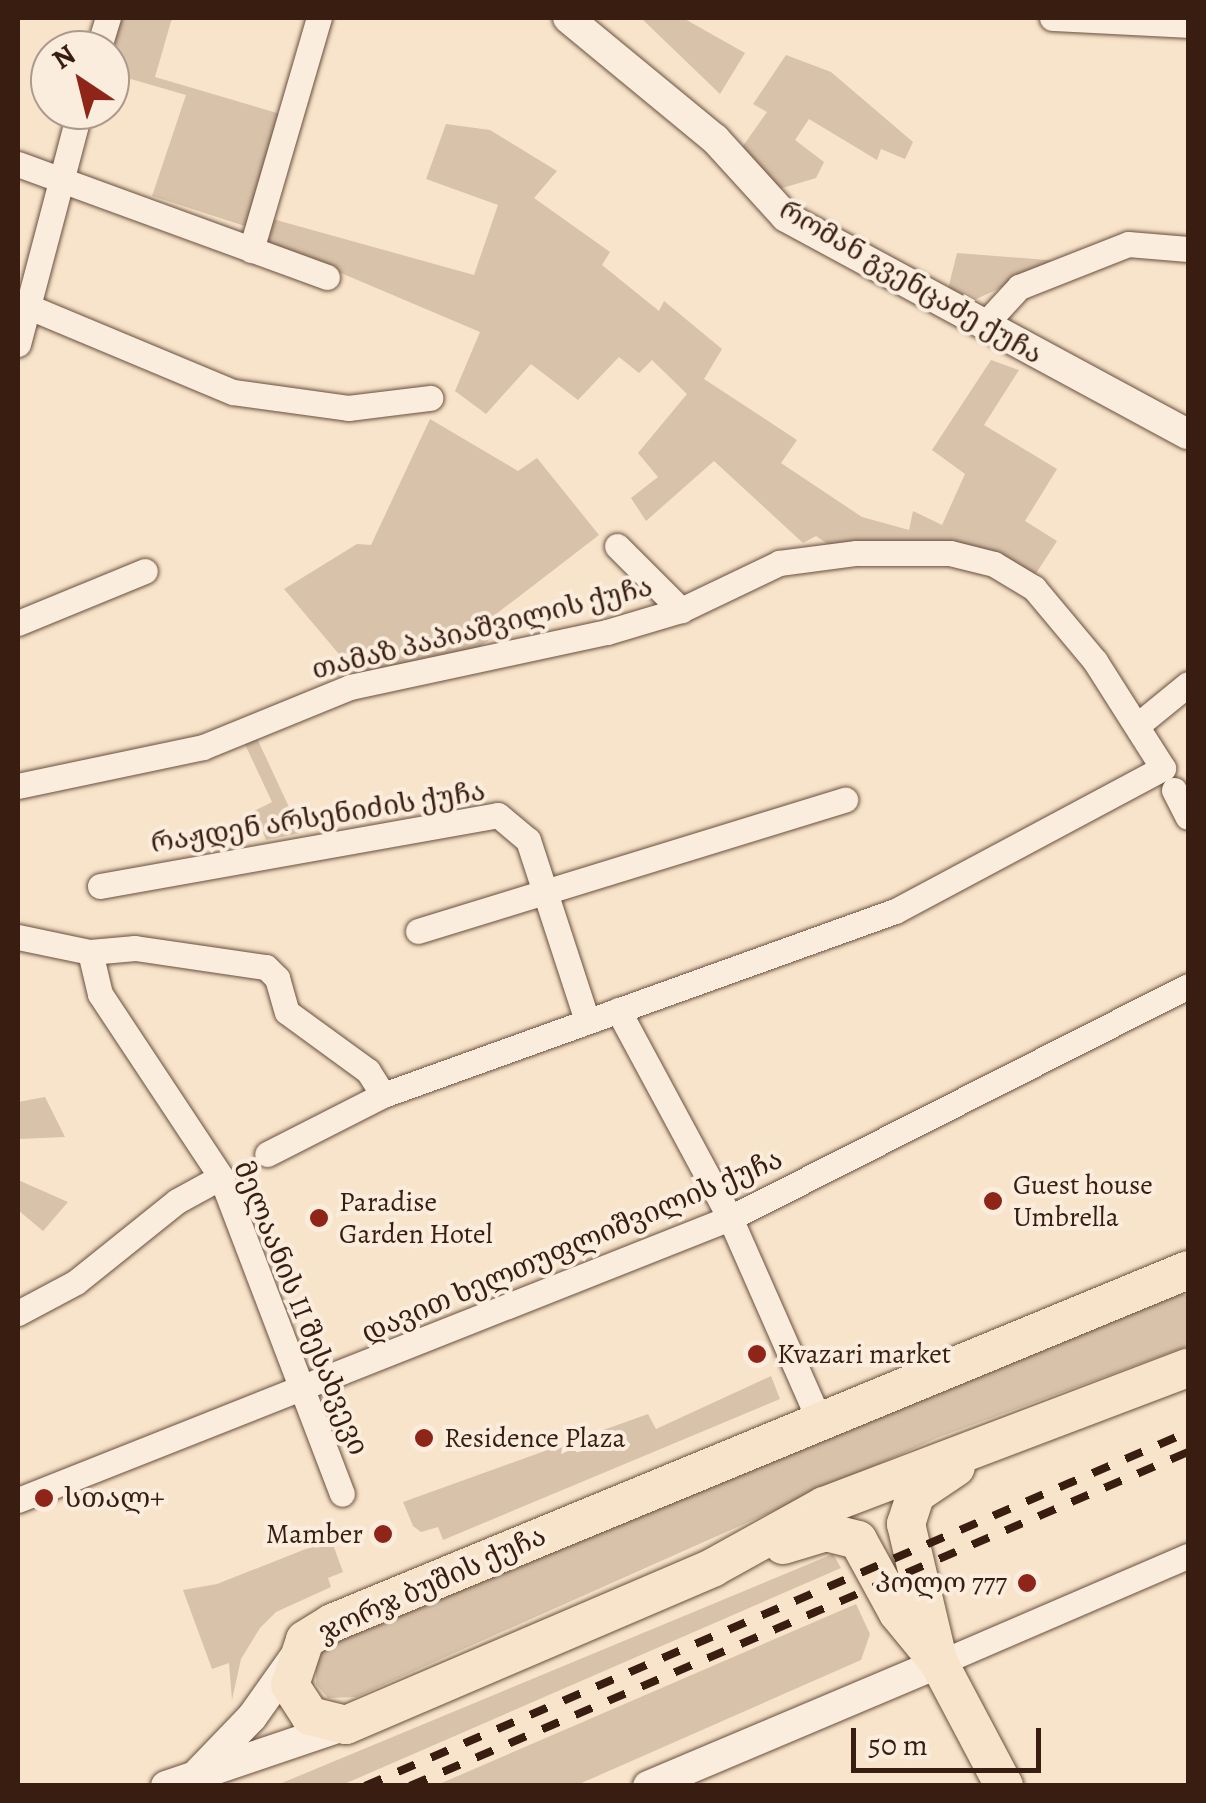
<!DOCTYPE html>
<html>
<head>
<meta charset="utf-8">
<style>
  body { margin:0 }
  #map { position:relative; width:1206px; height:1803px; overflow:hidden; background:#f8e4ca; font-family:Alegreya,"Noto Serif Georgian",serif }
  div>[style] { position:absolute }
  .green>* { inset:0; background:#d8c2aa }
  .roads { filter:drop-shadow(0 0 2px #694f3e) drop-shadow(0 0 2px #694f3e) }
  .minor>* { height:25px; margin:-12.5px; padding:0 12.5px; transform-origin:12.5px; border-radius:12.5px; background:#faeddd }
  .tertiary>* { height:30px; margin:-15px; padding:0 15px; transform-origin:15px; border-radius:15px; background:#faeddd }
  .primary>* { height:38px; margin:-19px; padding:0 19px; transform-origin:19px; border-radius:19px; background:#f8e4ca }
  .rail>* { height:8px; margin-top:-4px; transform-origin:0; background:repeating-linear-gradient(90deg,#391d10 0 18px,transparent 0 36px) }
  .dots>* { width:28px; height:28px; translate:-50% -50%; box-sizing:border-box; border:5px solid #faeddd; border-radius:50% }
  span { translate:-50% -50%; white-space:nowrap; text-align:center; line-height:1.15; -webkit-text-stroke:8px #faeddd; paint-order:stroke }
  .street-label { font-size:28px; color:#391d10 }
  .poi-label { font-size:28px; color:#391d10 }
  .left { translate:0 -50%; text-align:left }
  .right { translate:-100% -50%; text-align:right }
  .frame { position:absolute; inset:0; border:20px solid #391d10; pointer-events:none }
  .north { position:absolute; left:30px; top:30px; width:100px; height:100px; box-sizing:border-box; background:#faeddd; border:2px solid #ad9a8b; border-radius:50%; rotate:325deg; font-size:28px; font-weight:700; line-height:40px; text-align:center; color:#391d10 }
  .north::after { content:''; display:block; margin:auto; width:35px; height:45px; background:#8f2418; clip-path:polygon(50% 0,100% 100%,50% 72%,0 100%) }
  .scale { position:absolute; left:851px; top:1728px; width:190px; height:45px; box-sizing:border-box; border:5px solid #391d10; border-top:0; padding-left:12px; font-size:30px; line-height:35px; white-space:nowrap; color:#391d10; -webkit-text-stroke:8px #faeddd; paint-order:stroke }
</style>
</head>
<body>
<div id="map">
  <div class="green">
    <i style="clip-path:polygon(119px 18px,172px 18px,155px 77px,284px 115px,251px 228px,152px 196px,186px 95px,110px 73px)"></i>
    <i style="clip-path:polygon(641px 18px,683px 18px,745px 53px,720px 94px)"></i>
    <i style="clip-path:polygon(786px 55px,831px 72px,913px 142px,905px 159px,881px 149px,877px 160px,809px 119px,795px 140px,824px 162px,816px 178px,769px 192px,738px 153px,767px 112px,753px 104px)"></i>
    <i style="clip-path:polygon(446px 124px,490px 130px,557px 171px,534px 198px,610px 252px,602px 265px,659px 311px,664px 301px,722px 349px,704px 379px,797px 440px,781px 463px,862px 517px,909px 530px,913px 511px,942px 525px,965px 474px,932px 450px,991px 360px,1019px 370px,984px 425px,1057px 469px,1025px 521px,1057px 541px,1033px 578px,835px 549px,816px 536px,803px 543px,714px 461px,646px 521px,631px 498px,658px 477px,638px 453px,687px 394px,652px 360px,639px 373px,619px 357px,578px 400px,531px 364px,486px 414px,455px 391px,480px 332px,263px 240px,269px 218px,474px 275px,498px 205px,426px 179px)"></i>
    <i style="clip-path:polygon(957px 253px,1060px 261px,972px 301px,945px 301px)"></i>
    <i style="clip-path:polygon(430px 419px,518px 471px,537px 458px,599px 535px,487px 621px,498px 634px,469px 654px,360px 679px,284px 589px,357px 544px,371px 545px)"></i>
    <i style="clip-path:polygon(255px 734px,301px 833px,266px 840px,254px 811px,272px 802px,243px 740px)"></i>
    <i style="clip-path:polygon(45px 1097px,65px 1137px,18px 1139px,18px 1102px)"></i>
    <i style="clip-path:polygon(18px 1180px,68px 1202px,43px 1231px,18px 1210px)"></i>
    <i style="clip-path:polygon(1173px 1292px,1188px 1296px,1188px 1345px,1183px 1348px,937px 1438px,356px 1697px,328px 1698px,316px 1684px,316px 1656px,326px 1646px,595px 1526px)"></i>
    <i style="clip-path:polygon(771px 1376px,780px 1399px,443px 1540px,438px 1527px,421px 1532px,413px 1526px,403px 1502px,648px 1414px,656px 1429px)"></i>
    <i style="clip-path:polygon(331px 1539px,343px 1572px,328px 1578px,331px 1587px,276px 1612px,260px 1628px,241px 1659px,232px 1700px,229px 1663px,212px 1669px,183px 1590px,217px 1584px)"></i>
    <i style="clip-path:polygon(833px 1554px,841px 1568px,342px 1785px,277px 1785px)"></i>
    <i style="clip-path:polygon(856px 1604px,870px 1634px,861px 1660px,577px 1785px,437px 1785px)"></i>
  </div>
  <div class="roads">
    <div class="minor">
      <i style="left:1052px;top:18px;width:136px;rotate:2.9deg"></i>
      <i style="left:98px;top:50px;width:34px;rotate:-73deg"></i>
      <i style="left:18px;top:164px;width:329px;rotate:20.1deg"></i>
      <i style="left:251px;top:250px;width:242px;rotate:-73.7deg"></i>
      <i style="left:27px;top:306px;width:223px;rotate:22.7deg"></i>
      <i style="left:233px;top:392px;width:116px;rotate:7.9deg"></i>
      <i style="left:348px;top:408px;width:83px;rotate:-7deg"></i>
      <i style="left:984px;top:325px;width:52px;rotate:-47.4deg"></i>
      <i style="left:1019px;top:287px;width:117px;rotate:-21.5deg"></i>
      <i style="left:1128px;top:244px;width:60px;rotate:4.8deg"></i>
      <i style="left:18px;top:344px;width:242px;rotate:-75.2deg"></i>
      <i style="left:617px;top:546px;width:91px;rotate:45deg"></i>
      <i style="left:18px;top:623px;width:137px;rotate:-22.3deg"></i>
      <i style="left:1139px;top:724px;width:63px;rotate:-39.2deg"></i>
      <i style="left:18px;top:786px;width:189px;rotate:-11.9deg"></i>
      <i style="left:203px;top:747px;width:159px;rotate:-22.2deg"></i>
      <i style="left:350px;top:687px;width:263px;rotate:-12.1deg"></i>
      <i style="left:607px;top:632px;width:77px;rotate:-16.6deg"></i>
      <i style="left:681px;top:610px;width:109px;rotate:-25.6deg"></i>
      <i style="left:779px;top:563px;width:78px;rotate:-7.4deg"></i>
      <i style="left:856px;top:553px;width:94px"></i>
      <i style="left:950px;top:553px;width:45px;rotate:14deg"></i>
      <i style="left:994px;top:564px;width:47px;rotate:31deg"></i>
      <i style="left:1034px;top:588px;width:95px;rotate:50.1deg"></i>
      <i style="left:1095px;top:661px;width:127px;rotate:57.6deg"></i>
      <i style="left:1163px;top:768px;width:304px;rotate:151.9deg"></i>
      <i style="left:895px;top:911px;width:544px;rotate:160.23deg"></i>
      <i style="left:383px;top:1095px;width:130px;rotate:153deg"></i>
      <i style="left:1174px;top:790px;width:30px;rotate:63deg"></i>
      <i style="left:100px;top:886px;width:404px;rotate:-10.1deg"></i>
      <i style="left:498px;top:815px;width:39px;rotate:40deg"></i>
      <i style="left:528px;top:840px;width:189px;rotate:71.9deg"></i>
      <i style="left:418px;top:931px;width:447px;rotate:-17.1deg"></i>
      <i style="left:18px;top:937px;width:74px;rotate:11.8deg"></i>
      <i style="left:90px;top:952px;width:43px;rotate:76.6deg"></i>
      <i style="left:100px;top:994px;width:219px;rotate:56.5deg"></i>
      <i style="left:221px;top:1177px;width:339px;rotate:69.1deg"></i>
      <i style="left:90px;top:952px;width:45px;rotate:-5.1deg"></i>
      <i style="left:135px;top:948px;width:132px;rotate:8.3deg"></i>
      <i style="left:266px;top:967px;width:16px;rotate:45deg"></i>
      <i style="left:277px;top:978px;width:35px;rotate:74deg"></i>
      <i style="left:287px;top:1012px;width:100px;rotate:36.1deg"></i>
      <i style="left:368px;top:1071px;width:28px;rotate:58deg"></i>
      <i style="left:618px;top:1010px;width:236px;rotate:61.7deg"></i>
      <i style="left:730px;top:1218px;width:221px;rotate:66.2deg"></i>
      <i style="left:18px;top:1313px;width:66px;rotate:-28.1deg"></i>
      <i style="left:76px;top:1282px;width:129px;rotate:-38.7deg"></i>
      <i style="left:177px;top:1201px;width:50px;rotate:-28.6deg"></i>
      <i style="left:18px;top:1500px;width:766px;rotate:-21.61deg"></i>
      <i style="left:730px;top:1218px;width:513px;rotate:-26.86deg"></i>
      <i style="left:939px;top:1663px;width:271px;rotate:-23.3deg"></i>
    </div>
    <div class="tertiary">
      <i style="left:568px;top:18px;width:190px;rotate:39.5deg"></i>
      <i style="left:715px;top:139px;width:105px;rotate:47.7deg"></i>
      <i style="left:786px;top:217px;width:457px;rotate:28.4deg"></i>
      <i style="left:199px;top:1772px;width:76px;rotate:-46.1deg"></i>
      <i style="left:252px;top:1717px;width:72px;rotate:-54.6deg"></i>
      <i style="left:166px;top:1786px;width:190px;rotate:-18.7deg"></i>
      <i style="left:648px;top:1786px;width:316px;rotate:-22.9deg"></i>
    </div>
    <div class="primary">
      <i style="left:1188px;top:1270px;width:926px;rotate:157.59deg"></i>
      <i style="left:332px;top:1623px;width:32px;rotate:148deg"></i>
      <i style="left:305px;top:1640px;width:47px;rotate:108.4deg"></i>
      <i style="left:290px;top:1685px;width:37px;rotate:57deg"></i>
      <i style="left:310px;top:1716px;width:37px;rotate:14deg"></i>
      <i style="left:346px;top:1725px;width:400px;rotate:-23.2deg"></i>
      <i style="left:714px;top:1567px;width:126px;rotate:-29deg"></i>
      <i style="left:824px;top:1506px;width:389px;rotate:-20.8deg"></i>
      <i style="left:783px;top:1545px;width:45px;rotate:-16.8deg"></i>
      <i style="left:826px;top:1532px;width:33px;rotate:14deg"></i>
      <i style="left:858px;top:1540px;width:83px;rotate:61.3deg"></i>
      <i style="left:898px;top:1613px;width:65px;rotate:50.6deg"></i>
      <i style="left:939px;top:1663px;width:139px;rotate:62.1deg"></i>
      <i style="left:937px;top:1655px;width:135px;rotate:-103.3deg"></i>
      <i style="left:906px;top:1524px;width:32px;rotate:-72deg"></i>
      <i style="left:916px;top:1494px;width:48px;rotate:-34deg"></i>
    </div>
  </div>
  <div class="rail">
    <i style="left:365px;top:1786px;width:896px;rotate:-23.27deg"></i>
    <i style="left:410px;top:1786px;width:847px;rotate:-23.23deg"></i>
  </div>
  <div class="dots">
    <i style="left:993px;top:1201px;background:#8f2418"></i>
    <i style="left:319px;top:1218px;background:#8f2418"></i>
    <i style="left:757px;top:1354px;background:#8f2418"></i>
    <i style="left:424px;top:1438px;background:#8f2418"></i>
    <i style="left:44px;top:1498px;background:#8f2418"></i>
    <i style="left:383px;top:1534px;background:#8f2418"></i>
    <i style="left:1027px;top:1583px;background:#8f2418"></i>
  </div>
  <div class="street-label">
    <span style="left:911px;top:282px;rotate:30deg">რომან გვენცაძე ქუჩა</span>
    <span style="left:482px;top:628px;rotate:-14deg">თამაზ პაპიაშვილის ქუჩა</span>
    <span style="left:318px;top:817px;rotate:-9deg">რაჟდენ არსენიძის ქუჩა</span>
    <span style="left:572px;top:1246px;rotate:-23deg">დავით ხელთუფლიშვილის ქუჩა</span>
    <span style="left:301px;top:1308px;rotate:68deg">მელაანის II შესახვევი</span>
    <span style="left:432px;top:1584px;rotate:-24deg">ჯორჯ ბუშის ქუჩა</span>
  </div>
  <div class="poi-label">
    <span class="left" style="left:1013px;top:1201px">Guest house<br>Umbrella</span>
    <span class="left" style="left:339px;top:1218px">Paradise<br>Garden Hotel</span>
    <span class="left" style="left:777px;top:1354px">Kvazari market</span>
    <span class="left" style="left:444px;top:1438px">Residence Plaza</span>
    <span class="left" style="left:64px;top:1498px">სთალ+</span>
    <span class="right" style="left:363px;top:1534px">Mamber</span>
    <span class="right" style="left:1007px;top:1583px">პოლო 777</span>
  </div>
  <div class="frame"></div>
  <div class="north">N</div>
  <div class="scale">50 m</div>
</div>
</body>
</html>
